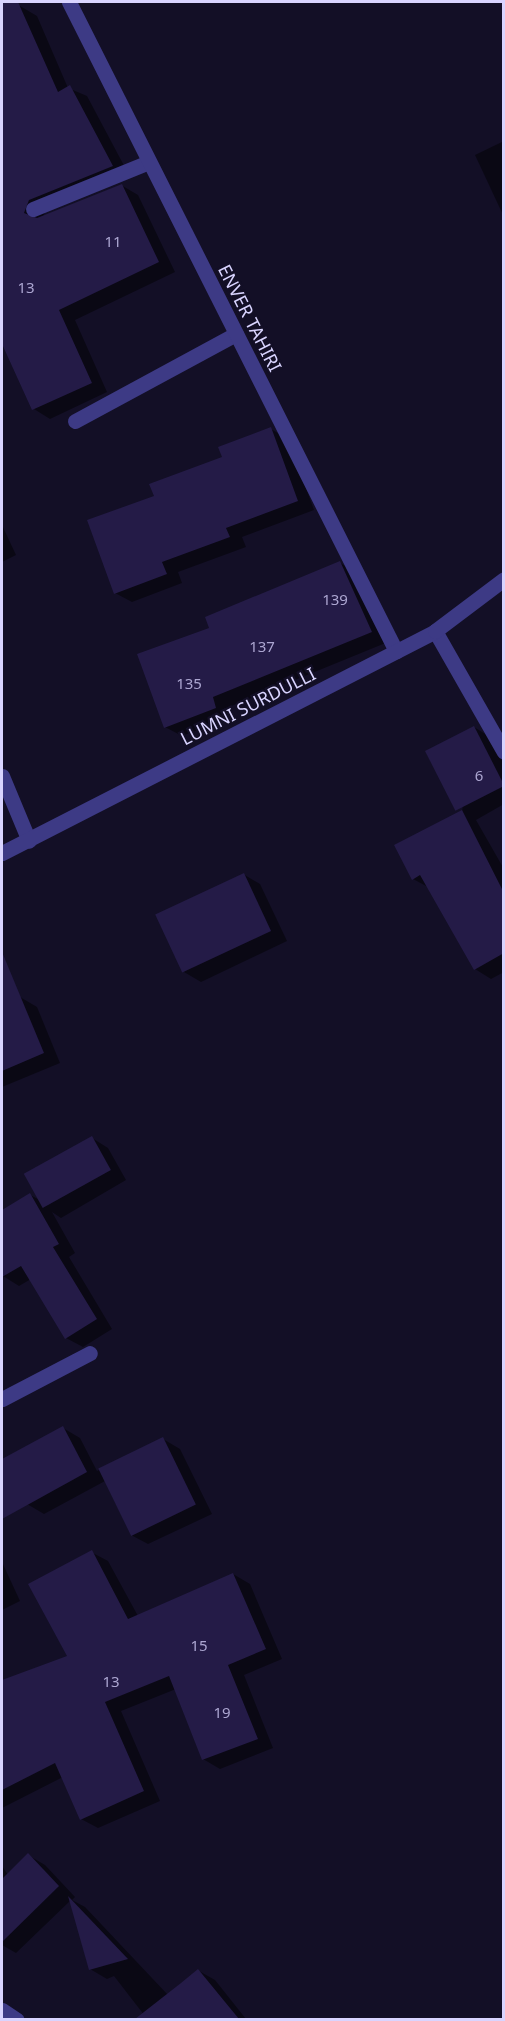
<!DOCTYPE html>
<html>
<head>
<meta charset="utf-8">
<style>
  body { margin:0 }
  #map { position:relative; width:505px; height:2021px; overflow:hidden; background:#130f26; font-family:"Noto Sans",sans-serif }
  div>[style] { position:absolute }
  .shadow>* { inset:0; background:#0007 }
  .building>* { inset:0; background:#241b47; transform-origin:0 0 }
  .service>* { height:15px; margin:-7.5px; padding:0 7.5px; transform-origin:7.5px; border-radius:7.5px; background:#3d3a85 }
  .minor>* { height:15px; margin:-7.5px; padding:0 7.5px; transform-origin:7.5px; border-radius:7.5px; background:#3d3a85 }
  .tertiary>* { height:15px; margin:-7.5px; padding:0 7.5px; transform-origin:7.5px; border-radius:7.5px; background:#3d3a85 }
  span { translate:-50% -50%; white-space:nowrap; text-align:center; line-height:1.15; -webkit-text-stroke:4.5px #130f26; paint-order:stroke }
  .number-label { font-size:15px; color:#aca6d1 }
  .number-label span { -webkit-text-stroke-width:0 }
  .street-label { font-size:18px; color:#d9d4ff }
  .frame { position:absolute; inset:0; border:3px solid #d9d4ff; pointer-events:none }
</style>
</head>
<body>
<div id="map">
  <div class="shadow">
    <i style="clip-path:polygon(20px 6px,37px 16px,68px 88px,87px 96px,129px 175px,46px 209px,43px 217px,121px 185px,138px 195px,175px 272px,75px 320px,107px 392px,50px 419px,34px 409px,2px 340px,2px 14px)"></i>
    <i style="clip-path:polygon(504px 141px,504px 217px,475px 155px)"></i>
    <i style="clip-path:polygon(271px 429px,288px 439px,314px 510px,242px 537px,246px 547px,178px 572px,182px 583px,132px 602px,115px 593px,224px 458px)"></i>
    <i style="clip-path:polygon(2px 525px,16px 555px,2px 562px)"></i>
    <i style="clip-path:polygon(340px 563px,356px 572px,388px 642px,229px 707px,232px 717px,182px 736px,165px 727px,210px 629px)"></i>
    <i style="clip-path:polygon(474px 727px,490px 737px,504px 761px,504px 804px,476px 820px,504px 869px,504px 972px,491px 979px,475px 969px,428px 887px,413px 879px,462px 812px)"></i>
    <i style="clip-path:polygon(243px 874px,260px 884px,287px 941px,201px 982px,184px 972px)"></i>
    <i style="clip-path:polygon(20px 997px,37px 1007px,60px 1063px,2px 1087px,2px 1005px)"></i>
    <i style="clip-path:polygon(92px 1138px,108px 1148px,126px 1180px,61px 1218px,52px 1212px,75px 1253px,69px 1257px,112px 1329px,83px 1347px,66px 1338px,31px 1279px,19px 1286px,3px 1276px,2px 1211px,30px 1195px,40px 1200px)"></i>
    <i style="clip-path:polygon(63px 1428px,80px 1438px,97px 1471px,163px 1439px,180px 1449px,212px 1514px,148px 1544px,131px 1535px,105px 1481px,44px 1514px,27px 1504px)"></i>
    <i style="clip-path:polygon(91px 1552px,108px 1561px,138px 1616px,233px 1574px,250px 1584px,282px 1659px,244px 1675px,273px 1748px,220px 1769px,203px 1759px,176px 1689px,121px 1711px,160px 1801px,98px 1828px,81px 1819px,63px 1777px,2px 1808px,2px 1708px,18px 1700px,69px 1656px)"></i>
    <i style="clip-path:polygon(2px 1562px,20px 1601px,2px 1610px)"></i>
    <i style="clip-path:polygon(28px 1855px,45px 1865px,75px 1897px,72px 1900px,85px 1907px,168px 1995px,199px 1971px,215px 1980px,246px 2019px,148px 2020px,114px 1976px,107px 1979px,90px 1969px,71px 1900px,16px 1953px,2px 1945px,2px 1866px,8px 1875px)"></i>
  </div>
  <div class="building">
    <i style="clip-path:polygon(2px 2px,18px 2px,58px 92px,70px 85px,113px 166px,29px 200px,24px 213px,37px 218px,122px 184px,159px 262px,59px 310px,92px 383px,32px 410px,2px 344px)"></i>
    <i style="clip-path:polygon(271px 427px,298px 501px,226px 528px,230px 537px,162px 562px,167px 574px,114px 594px,87px 520px,154px 496px,149px 484px,222px 457px,218px 447px)"></i>
    <i style="clip-path:polygon(340px 561px,372px 632px,213px 697px,216px 708px,164px 728px,137px 654px,209px 628px,205px 617px)"></i>
    <i style="left:474px;top:726px;width:67px;height:55px;rotate:63deg"></i>
    <i style="clip-path:polygon(462px 810px,504px 893px,504px 953px,474px 970px,420px 875px,412px 880px,394px 845px)"></i>
    <i style="left:244px;top:873px;width:64px;height:98px;rotate:65deg"></i>
    <i style="clip-path:polygon(2px 952px,44px 1053px,2px 1071px)"></i>
    <i style="left:92px;top:1136px;width:39px;height:78px;rotate:61deg"></i>
    <i style="clip-path:polygon(30px 1193px,59px 1244px,53px 1247px,97px 1319px,65px 1339px,21px 1266px,2px 1277px,2px 1210px)"></i>
    <i style="clip-path:polygon(63px 1426px,87px 1472px,2px 1519px,2px 1459px)"></i>
    <i style="left:163px;top:1437px;width:75px;height:72px;rotate:64deg"></i>
    <i style="clip-path:polygon(92px 1550px,128px 1619px,233px 1573px,266px 1649px,228px 1665px,258px 1739px,202px 1760px,169px 1676px,105px 1702px,144px 1791px,80px 1820px,55px 1763px,2px 1790px,2px 1680px,67px 1656px,28px 1584px)"></i>
    <i style="clip-path:polygon(28px 1853px,59px 1886px,2px 1942px,2px 1879px)"></i>
    <i style="clip-path:polygon(68px 1896px,128px 1959px,89px 1970px)"></i>
    <i style="clip-path:polygon(198px 1969px,239px 2019px,135px 2019px,181px 1983px)"></i>
  </div>
  <div class="service">
    <i style="left:33px;top:209px;width:125px;rotate:-22.1deg"></i>
    <i style="left:75px;top:421px;width:183px;rotate:-28.4deg"></i>
    <i style="left:435px;top:631px;width:139px;rotate:60.3deg"></i>
  </div>
  <div class="minor">
    <i style="left:69px;top:2px;width:727px;rotate:63.26deg"></i>
    <i style="left:2px;top:776px;width:70px;rotate:67.4deg"></i>
    <i style="left:2px;top:1399px;width:99px;rotate:-27.6deg"></i>
    <i style="left:2px;top:2010px;width:18px;rotate:34deg"></i>
  </div>
  <div class="tertiary">
    <i style="left:2px;top:853px;width:487px;rotate:-27.1deg"></i>
    <i style="left:435px;top:631px;width:86px;rotate:-37deg"></i>
  </div>
  <div class="number-label">
    <span style="left:113px;top:242px">11</span>
    <span style="left:26px;top:288px">13</span>
    <span style="left:335px;top:600px">139</span>
    <span style="left:262px;top:647px">137</span>
    <span style="left:189px;top:684px">135</span>
    <span style="left:479px;top:776px">6</span>
    <span style="left:199px;top:1646px">15</span>
    <span style="left:111px;top:1682px">13</span>
    <span style="left:222px;top:1713px">19</span>
  </div>
  <div class="street-label">
    <span style="left:250px;top:318px;rotate:63deg">ENVER TAHIRI</span>
    <span style="left:248px;top:706px;rotate:-27deg">LUMNI SURDULLI</span>
  </div>
  <div class="frame"></div>
</div>
</body>
</html>
